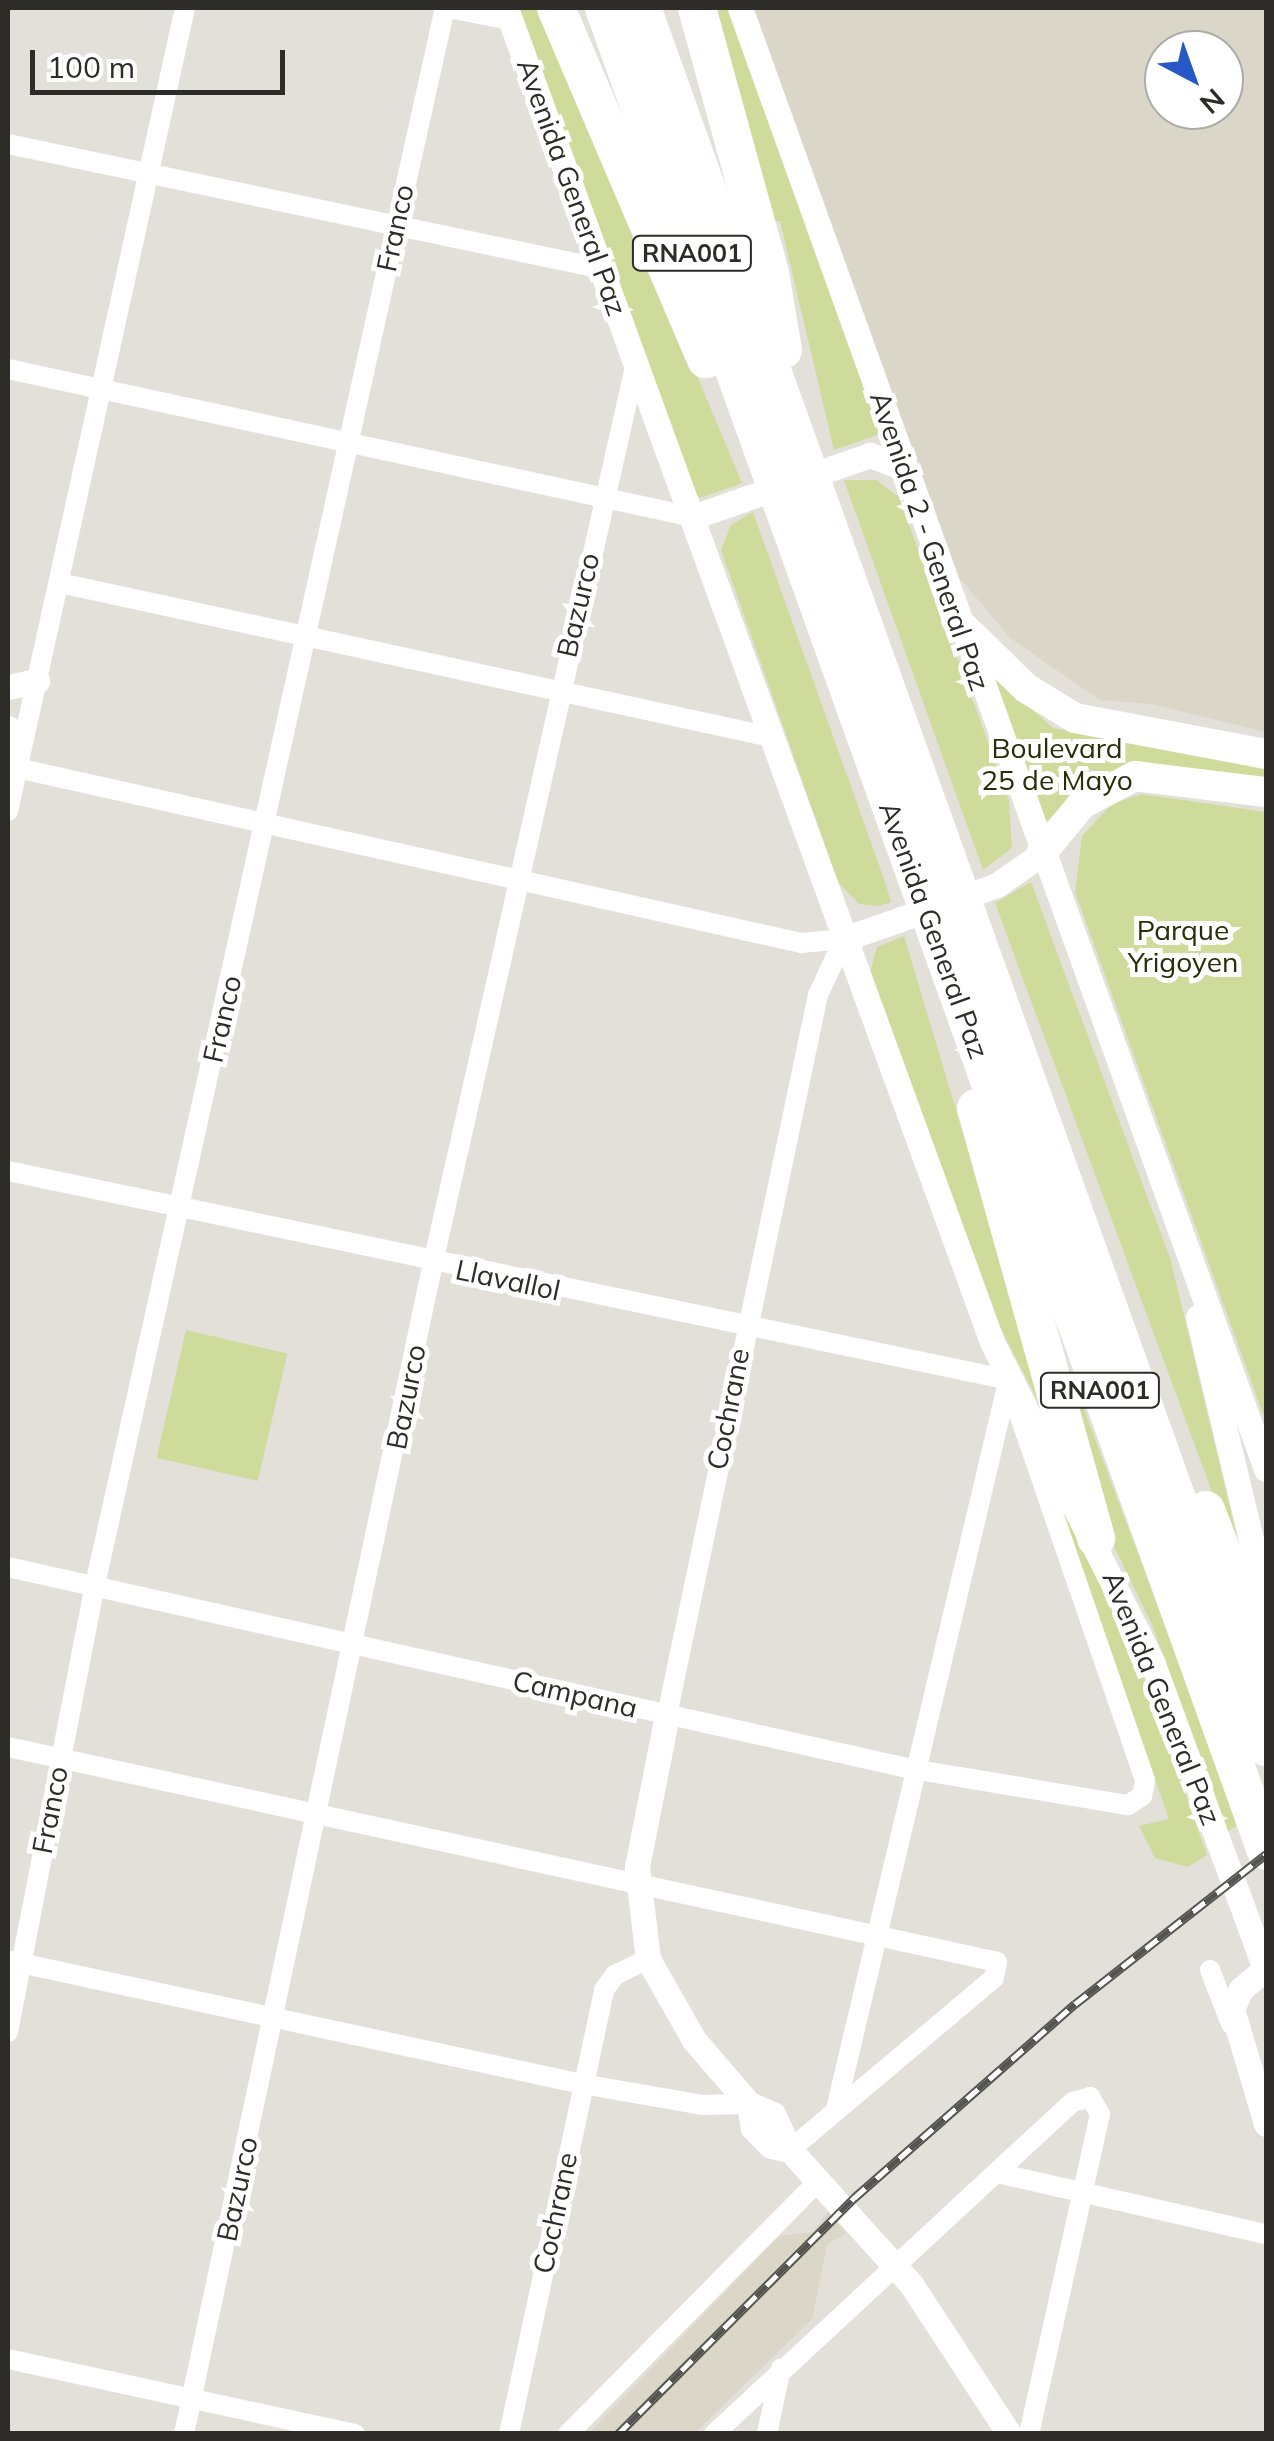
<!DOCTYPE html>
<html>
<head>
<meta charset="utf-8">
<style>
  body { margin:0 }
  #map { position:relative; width:1274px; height:2441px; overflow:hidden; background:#e2e0d9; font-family:Mulish,sans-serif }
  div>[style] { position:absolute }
  .built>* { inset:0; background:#dad7c8 }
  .green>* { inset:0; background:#cedb9a; transform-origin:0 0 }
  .minor>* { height:20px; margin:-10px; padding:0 10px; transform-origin:10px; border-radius:10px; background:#fff }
  .tertiary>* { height:25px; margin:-12.5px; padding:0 12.5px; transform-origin:12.5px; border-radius:12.5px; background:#fff }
  .secondary>* { height:30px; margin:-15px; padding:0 15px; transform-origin:15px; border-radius:15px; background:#fff }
  .motorway>* { height:38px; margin:-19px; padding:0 19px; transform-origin:19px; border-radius:19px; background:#fff }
  .rail>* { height:9px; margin-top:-4.5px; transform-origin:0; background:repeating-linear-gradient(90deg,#fff 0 15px,#555450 0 30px); box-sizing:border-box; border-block:2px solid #555450 }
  span { translate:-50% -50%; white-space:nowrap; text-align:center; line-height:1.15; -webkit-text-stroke:10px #fff; paint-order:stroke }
  .shield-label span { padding:2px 8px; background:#fff; border:2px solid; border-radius:8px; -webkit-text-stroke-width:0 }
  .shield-label { font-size:25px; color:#2d2c29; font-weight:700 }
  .street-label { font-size:28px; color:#2d2c29 }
  .park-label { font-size:28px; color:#292e08 }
  .frame { position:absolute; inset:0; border:10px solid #2d2c29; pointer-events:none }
  .north { position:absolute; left:1144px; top:30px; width:100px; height:100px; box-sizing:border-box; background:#fff; border:2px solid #ababa9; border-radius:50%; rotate:139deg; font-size:28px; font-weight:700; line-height:40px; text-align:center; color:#2d2c29 }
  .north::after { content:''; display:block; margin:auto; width:35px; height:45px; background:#2659c6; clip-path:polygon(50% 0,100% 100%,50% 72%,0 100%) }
  .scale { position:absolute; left:30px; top:50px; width:255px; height:45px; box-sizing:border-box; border:5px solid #2d2c29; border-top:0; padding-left:12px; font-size:30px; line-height:35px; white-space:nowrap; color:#2d2c29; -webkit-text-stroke:8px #fff; paint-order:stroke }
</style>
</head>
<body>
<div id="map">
  <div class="built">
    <i style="clip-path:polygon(evenodd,754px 8px,1266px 8px,1266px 732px,1151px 704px,1100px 700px,1010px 638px,959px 577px,754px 8px,1164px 50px,1224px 50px,1224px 110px,1164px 110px,1164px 50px)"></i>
    <i style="clip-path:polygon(828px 2211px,846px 2233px,827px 2245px,812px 2319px,695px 2433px,588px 2434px,779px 2236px,813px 2232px)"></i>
  </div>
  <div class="green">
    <i style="clip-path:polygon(518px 8px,543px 8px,742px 483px,700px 498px,689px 486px)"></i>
    <i style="clip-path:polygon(709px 8px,728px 8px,880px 434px,834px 450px,780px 221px,770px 221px)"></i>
    <i style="clip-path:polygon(844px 480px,876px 480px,899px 497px,1009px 800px,1012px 848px,983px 870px)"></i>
    <i style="clip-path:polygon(753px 512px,884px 879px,891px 902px,880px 906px,859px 904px,838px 882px,721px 550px,731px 525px)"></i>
    <i style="clip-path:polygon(994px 676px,1053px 728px,1266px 768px,1266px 782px,1121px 767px,1081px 788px,1044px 824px)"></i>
    <i style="clip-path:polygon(1141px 794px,1266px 812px,1266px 1422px,1075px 892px,1082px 836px,1112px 804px)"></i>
    <i style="clip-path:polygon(1031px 882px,1171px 1261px,1252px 1600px,995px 903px)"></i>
    <i style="clip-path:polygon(904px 936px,950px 1090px,1053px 1430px,994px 1315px,869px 976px,877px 947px)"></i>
    <i style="clip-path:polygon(1007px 1203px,1239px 1824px,1227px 1832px,1153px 1627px,1096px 1509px)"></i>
    <i style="left:186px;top:1330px;width:104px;height:131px;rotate:13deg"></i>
    <i style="clip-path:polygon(1041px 1456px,1143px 1675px,1207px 1855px,1188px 1867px,1155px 1858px,1139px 1826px,1169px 1819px)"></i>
  </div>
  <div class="minor">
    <i style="left:449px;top:8px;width:62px;rotate:11.1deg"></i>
    <i style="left:8px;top:144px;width:608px;rotate:11.86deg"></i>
    <i style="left:8px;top:369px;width:701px;rotate:12.19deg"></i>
    <i style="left:60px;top:583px;width:727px;rotate:12.22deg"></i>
    <i style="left:8px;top:766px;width:813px;rotate:12.58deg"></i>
    <i style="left:801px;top:943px;width:43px;rotate:-5.3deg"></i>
    <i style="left:8px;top:811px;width:822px;rotate:-77.57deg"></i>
    <i style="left:8px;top:1171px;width:1023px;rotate:11.79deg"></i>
    <i style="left:8px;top:1567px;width:926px;rotate:12.6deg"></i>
    <i style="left:912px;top:1769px;width:219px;rotate:9.5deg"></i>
    <i style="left:1128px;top:1805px;width:17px;rotate:-33deg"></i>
    <i style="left:1142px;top:1796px;width:16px;rotate:-79deg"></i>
    <i style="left:1145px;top:1780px;width:416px;rotate:-109deg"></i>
    <i style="left:667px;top:1715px;width:736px;rotate:-78.16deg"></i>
    <i style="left:818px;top:995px;width:62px;rotate:-65.1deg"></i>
    <i style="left:8px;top:1747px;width:1012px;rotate:12.26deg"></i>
    <i style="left:997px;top:1962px;width:16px;rotate:101deg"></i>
    <i style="left:994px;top:1978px;width:267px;rotate:139.9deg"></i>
    <i style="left:11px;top:1961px;width:584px;rotate:12.16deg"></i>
    <i style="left:582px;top:2084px;width:122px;rotate:9.9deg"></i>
    <i style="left:702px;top:2105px;width:47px;rotate:-1.2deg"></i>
    <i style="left:1210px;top:1970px;width:58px;rotate:68.7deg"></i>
    <i style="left:8px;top:2032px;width:455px;rotate:-79deg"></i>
    <i style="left:95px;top:1585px;width:1615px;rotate:-77.49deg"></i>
    <i style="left:836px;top:2109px;width:743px;rotate:-76.69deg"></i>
    <i style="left:997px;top:2173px;width:276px;rotate:12.8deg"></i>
    <i style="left:8px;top:2359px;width:355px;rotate:12.2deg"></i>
    <i style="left:184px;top:2434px;width:1197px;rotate:-78deg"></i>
    <i style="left:433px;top:1263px;width:924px;rotate:-77.3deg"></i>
    <i style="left:509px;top:2434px;width:454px;rotate:-77.9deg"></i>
    <i style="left:604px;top:1990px;width:19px;rotate:-54deg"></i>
    <i style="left:615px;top:1975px;width:37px;rotate:-26deg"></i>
    <i style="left:568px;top:2434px;width:356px;rotate:-45.3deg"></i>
    <i style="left:714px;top:2434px;width:489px;rotate:-42.8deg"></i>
    <i style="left:1073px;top:2102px;width:18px;rotate:-16deg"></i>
    <i style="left:1090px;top:2097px;width:20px;rotate:60deg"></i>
    <i style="left:1100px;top:2114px;width:328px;rotate:102.5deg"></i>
    <i style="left:767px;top:2434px;width:67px;rotate:-78deg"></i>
  </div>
  <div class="tertiary">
    <i style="left:506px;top:8px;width:1420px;rotate:69.98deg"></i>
    <i style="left:992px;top:1342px;width:360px;rotate:63.4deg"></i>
    <i style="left:1153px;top:1664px;width:327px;rotate:69.8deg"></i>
    <i style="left:740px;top:8px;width:1553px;rotate:70.2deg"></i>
    <i style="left:693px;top:517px;width:188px;rotate:-19.3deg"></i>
    <i style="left:870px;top:455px;width:39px;rotate:21deg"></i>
    <i style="left:8px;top:687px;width:30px;rotate:-12deg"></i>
    <i style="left:8px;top:728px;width:41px;rotate:77.3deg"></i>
    <i style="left:844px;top:939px;width:162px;rotate:-19.4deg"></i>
    <i style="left:997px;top:885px;width:54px;rotate:-35.2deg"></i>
    <i style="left:1198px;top:1317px;width:294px;rotate:76.6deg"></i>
    <i style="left:667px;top:1715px;width:155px;rotate:101.2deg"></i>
    <i style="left:637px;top:1867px;width:93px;rotate:83.2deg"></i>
    <i style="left:648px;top:1959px;width:93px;rotate:60.4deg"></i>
    <i style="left:694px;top:2040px;width:84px;rotate:49.3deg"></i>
    <i style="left:749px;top:2104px;width:26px;rotate:23deg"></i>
    <i style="left:773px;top:2114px;width:40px;rotate:65deg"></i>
    <i style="left:790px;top:2150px;width:181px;rotate:47.9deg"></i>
    <i style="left:911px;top:2284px;width:179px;rotate:56.8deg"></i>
    <i style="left:1266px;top:1968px;width:33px;rotate:140deg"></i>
    <i style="left:1241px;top:1989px;width:22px;rotate:114deg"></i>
    <i style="left:1232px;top:2009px;width:120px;rotate:73.5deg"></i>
    <i style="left:749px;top:2104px;width:24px;rotate:81deg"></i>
    <i style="left:753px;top:2128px;width:25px;rotate:45deg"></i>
    <i style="left:771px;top:2146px;width:19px;rotate:12deg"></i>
  </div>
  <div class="secondary">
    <i style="left:956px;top:620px;width:98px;rotate:44.2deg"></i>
    <i style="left:1026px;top:688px;width:57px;rotate:31.5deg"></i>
    <i style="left:1075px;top:718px;width:194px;rotate:10.7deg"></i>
    <i style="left:1041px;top:854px;width:65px;rotate:-50.6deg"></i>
    <i style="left:1082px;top:804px;width:60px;rotate:-27.8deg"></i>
    <i style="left:1135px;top:776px;width:132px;rotate:7deg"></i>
  </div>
  <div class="motorway">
    <i style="left:556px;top:8px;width:382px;rotate:66.9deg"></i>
    <i style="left:604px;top:8px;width:1958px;rotate:70.24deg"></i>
    <i style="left:642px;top:8px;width:1848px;rotate:70.26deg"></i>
    <i style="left:697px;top:8px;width:275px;rotate:74.6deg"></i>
    <i style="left:770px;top:273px;width:78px;rotate:80.4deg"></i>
    <i style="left:976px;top:1108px;width:447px;rotate:74.4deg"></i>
    <i style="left:1206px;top:1510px;width:167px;rotate:69deg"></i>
  </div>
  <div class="rail">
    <i style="left:618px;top:2434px;width:334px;rotate:-45deg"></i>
    <i style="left:854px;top:2198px;width:294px;rotate:-41.3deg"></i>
    <i style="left:1075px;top:2004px;width:243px;rotate:-38.1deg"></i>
  </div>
  <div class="shield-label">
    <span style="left:692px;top:253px">RNA001</span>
    <span style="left:1100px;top:1390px">RNA001</span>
  </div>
  <div class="street-label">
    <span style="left:572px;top:187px;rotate:70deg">Avenida General Paz</span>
    <span style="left:395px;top:228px;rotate:-78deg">Franco</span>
    <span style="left:930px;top:541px;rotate:71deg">Avenida 2 - General Paz</span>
    <span style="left:578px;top:605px;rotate:-77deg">Bazurco</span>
    <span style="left:934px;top:930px;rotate:70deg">Avenida General Paz</span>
    <span style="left:222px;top:1019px;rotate:-77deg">Franco</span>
    <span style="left:508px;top:1280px;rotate:12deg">Llavallol</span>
    <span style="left:406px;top:1397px;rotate:-79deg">Bazurco</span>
    <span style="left:728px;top:1409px;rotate:-79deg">Cochrane</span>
    <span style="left:575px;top:1694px;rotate:13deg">Campana</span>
    <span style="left:1162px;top:1698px;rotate:68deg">Avenida General Paz</span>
    <span style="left:50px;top:1810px;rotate:-79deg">Franco</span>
    <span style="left:237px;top:2189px;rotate:-78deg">Bazurco</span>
    <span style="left:555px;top:2213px;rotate:-78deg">Cochrane</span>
  </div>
  <div class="park-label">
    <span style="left:1057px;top:764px">Boulevard<br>25 de Mayo</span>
    <span style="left:1183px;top:946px">Parque<br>Yrigoyen</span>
  </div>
  <div class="frame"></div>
  <div class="north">N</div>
  <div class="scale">100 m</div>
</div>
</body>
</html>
